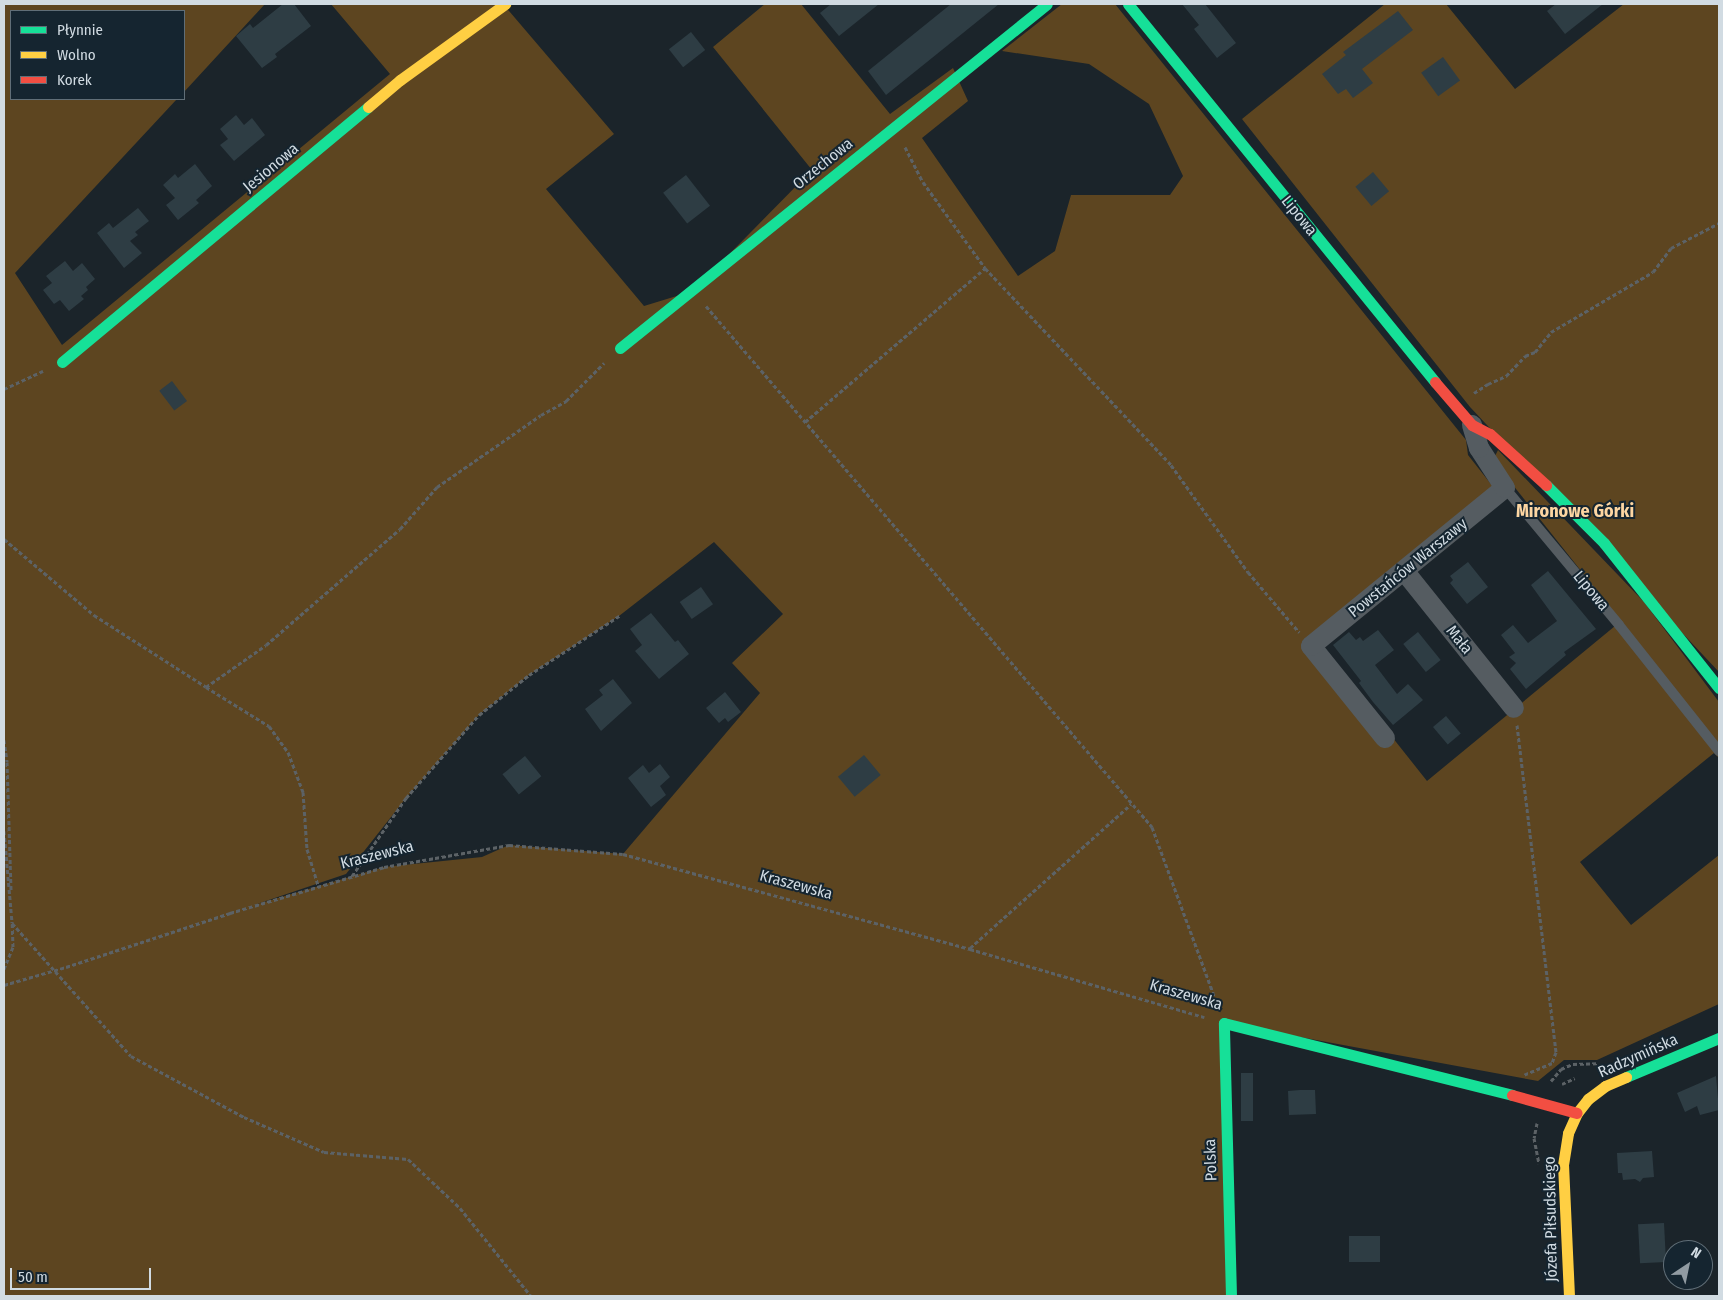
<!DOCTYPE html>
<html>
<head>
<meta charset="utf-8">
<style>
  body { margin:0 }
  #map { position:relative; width:1723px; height:1300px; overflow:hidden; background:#1b242a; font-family:"Fira Sans Condensed",sans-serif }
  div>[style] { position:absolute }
  .forest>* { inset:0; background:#5d4520 }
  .building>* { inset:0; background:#2e3d44; transform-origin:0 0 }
  .path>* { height:3px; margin-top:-1.5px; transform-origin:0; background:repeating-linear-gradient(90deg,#5c6266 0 4px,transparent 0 6.5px) }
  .lane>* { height:10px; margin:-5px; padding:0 5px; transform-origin:5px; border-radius:5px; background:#555c61 }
  .street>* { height:20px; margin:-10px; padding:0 10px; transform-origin:10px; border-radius:10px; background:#555c61 }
  .fast>* { height:11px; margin:-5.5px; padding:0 5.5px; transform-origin:5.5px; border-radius:5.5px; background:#16e098 }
  .slow>* { height:11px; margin:-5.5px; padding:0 5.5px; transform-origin:5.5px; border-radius:5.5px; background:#ffcf43 }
  .jam>* { height:11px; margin:-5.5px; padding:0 5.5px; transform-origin:5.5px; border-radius:5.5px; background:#f24e42 }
  span { translate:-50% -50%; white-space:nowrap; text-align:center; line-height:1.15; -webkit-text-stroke:4px #152530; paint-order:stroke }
  .street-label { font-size:16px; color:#d1dbe2 }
  .neighbourhood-label { font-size:18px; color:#fdd6a2; font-weight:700 }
  .frame { position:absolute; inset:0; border:5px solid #d1dbe2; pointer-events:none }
  .legend { position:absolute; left:10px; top:10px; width:175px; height:90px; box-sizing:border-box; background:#152530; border:1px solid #606e77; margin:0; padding:6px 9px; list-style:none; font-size:15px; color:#d1dbe2 }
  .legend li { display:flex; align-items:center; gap:10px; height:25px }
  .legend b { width:25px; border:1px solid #606e77 }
  .north { position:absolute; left:1663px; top:1240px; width:50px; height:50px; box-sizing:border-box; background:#152530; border:1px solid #606e77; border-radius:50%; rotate:34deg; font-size:14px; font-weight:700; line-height:20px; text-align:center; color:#d1dbe2 }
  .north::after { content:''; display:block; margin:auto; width:18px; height:22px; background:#919ba2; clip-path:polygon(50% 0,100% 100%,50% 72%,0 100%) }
  .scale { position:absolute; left:10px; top:1268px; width:141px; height:22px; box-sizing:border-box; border:2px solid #d1dbe2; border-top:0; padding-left:6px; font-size:15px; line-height:18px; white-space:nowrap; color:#d1dbe2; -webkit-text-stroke:4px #152530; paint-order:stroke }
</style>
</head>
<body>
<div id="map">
  <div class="forest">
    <i style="clip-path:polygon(evenodd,4px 4px,265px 4px,184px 92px,184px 11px,11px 11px,11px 99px,177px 99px,15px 273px,62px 345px,390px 74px,331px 4px,503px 4px,614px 134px,546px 189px,644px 306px,693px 291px,812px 170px,713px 47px,765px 4px,801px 4px,890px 114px,953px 68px,968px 101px,922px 138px,1018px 276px,1055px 251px,1071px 195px,1170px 195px,1183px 176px,1149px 104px,1089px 64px,1002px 51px,1062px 4px,1115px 4px,1466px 440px,1468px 455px,1494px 488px,1312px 636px,1427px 781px,1615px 626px,1624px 625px,1493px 460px,1498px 450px,1644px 602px,1719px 702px,1719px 758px,1714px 753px,1580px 862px,1631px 925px,1719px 855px,1719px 1004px,1597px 1060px,1564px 1060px,1538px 1081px,1224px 1023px,1232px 1296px,4px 1296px,4px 4px,714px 542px,783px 614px,732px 663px,760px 693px,623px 854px,509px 845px,482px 857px,384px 867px,254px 905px,346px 874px,406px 798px,479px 715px,529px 675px,619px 616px,714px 542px)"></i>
    <i style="clip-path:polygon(1385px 4px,1446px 4px,1515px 89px,1624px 4px,1719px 4px,1719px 672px,1470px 407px,1242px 119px)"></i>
  </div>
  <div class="building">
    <i style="clip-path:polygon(283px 4px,294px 4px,311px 26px,275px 54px,277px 57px,262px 68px,236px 36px,250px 24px,253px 28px)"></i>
    <i style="clip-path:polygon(831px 4px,879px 4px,839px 36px,820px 13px)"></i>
    <i style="clip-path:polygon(951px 4px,999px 4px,886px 95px,868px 71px)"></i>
    <i style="clip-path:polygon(1182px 4px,1205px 4px,1236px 43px,1217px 58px,1194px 29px,1199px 25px)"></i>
    <i style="clip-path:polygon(1556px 4px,1603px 4px,1565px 34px,1547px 11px)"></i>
    <i style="clip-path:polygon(1398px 11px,1413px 30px,1362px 69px,1373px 83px,1353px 98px,1346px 89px,1338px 94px,1322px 74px,1346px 55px,1343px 52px)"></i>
    <i style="left:691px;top:32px;width:23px;height:28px;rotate:52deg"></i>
    <i style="left:1443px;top:57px;width:29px;height:27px;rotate:54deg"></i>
    <i style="clip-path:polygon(236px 115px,244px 125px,252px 118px,265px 135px,234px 161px,220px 145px,228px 139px,220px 129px)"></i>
    <i style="clip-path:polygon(195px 164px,212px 186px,196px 200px,199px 203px,178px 220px,166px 205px,175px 198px,163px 185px,175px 174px,178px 178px)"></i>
    <i style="left:1373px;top:172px;width:25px;height:23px;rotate:50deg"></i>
    <i style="left:686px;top:175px;width:39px;height:29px;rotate:52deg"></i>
    <i style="clip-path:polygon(138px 208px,149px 221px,135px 232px,138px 235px,130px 241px,142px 253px,124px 268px,97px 233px,109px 223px,113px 228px)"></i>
    <i style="clip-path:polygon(65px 261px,73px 271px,82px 263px,95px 279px,86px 287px,88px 290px,81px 296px,84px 299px,69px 311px,60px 300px,54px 304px,43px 290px,52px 283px,46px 276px)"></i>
    <i style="left:172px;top:381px;width:25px;height:16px;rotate:53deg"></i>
    <i style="clip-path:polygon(1468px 562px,1488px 587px,1467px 604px,1450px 583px,1453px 580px,1450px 576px)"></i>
    <i style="clip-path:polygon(1548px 571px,1596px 629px,1564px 652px,1566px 655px,1526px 689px,1510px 669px,1516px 663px,1509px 657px,1515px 653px,1501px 635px,1513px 625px,1528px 643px,1557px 621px,1531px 585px)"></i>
    <i style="left:701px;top:587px;width:21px;height:26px;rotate:55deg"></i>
    <i style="clip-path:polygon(651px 613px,675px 642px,678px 640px,689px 654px,659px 679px,635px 651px,642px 645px,630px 629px)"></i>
    <i style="clip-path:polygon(1378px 630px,1394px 650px,1375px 665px,1397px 694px,1408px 684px,1423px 700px,1393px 725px,1373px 702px,1359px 683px,1361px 681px,1333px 645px,1349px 632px,1356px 640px,1360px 637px,1363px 641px)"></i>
    <i style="left:1418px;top:632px;width:36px;height:19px;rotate:51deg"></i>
    <i style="clip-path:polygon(613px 679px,632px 703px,601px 731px,585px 709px,603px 695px,599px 690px)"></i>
    <i style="clip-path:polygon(725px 692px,741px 712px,728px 722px,725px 718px,719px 723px,706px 708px)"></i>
    <i style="left:1446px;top:716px;width:23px;height:17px;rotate:50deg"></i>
    <i style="left:864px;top:755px;width:26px;height:34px;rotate:50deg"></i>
    <i style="left:525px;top:756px;width:26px;height:29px;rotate:51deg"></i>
    <i style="clip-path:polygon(660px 764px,670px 777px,660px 786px,666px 795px,651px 807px,628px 778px,643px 765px,649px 773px)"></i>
    <i style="left:1241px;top:1073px;width:12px;height:48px"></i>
    <i style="clip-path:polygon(1716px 1076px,1719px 1110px,1700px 1115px,1697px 1106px,1685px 1112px,1677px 1093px)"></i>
    <i style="clip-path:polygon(1300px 1090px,1315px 1090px,1316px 1114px,1289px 1115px,1288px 1091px)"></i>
    <i style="clip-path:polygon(1652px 1151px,1654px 1177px,1643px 1178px,1640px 1182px,1635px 1179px,1623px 1180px,1622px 1173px,1618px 1173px,1617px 1153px)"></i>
    <i style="left:1664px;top:1223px;width:39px;height:26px;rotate:87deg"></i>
    <i style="left:1349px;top:1236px;width:31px;height:26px"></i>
  </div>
  <div class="path">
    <i style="left:905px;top:147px;width:39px;rotate:63deg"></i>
    <i style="left:923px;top:182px;width:106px;rotate:54.2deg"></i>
    <i style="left:985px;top:268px;width:271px;rotate:46.6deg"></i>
    <i style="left:1171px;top:465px;width:132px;rotate:54.3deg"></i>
    <i style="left:1248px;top:572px;width:79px;rotate:49.6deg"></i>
    <i style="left:706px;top:306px;width:686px;rotate:49.43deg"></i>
    <i style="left:1152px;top:827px;width:189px;rotate:69.8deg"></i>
    <i style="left:4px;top:389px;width:43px;rotate:-24.8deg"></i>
    <i style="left:1474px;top:393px;width:17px;rotate:-33deg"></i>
    <i style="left:1488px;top:384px;width:20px;rotate:-24deg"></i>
    <i style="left:1506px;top:376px;width:28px;rotate:-46deg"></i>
    <i style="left:1525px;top:356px;width:11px;rotate:-22deg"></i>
    <i style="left:1535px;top:352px;width:26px;rotate:-51deg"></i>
    <i style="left:1551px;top:332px;width:118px;rotate:-30.5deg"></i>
    <i style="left:1653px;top:272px;width:30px;rotate:-53deg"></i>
    <i style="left:1671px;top:248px;width:54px;rotate:-27.5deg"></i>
    <i style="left:805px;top:422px;width:237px;rotate:-40.5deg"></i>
    <i style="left:4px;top:539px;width:118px;rotate:40.2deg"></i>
    <i style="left:94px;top:615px;width:133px;rotate:32.7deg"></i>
    <i style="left:206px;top:687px;width:73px;rotate:-35deg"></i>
    <i style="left:266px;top:645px;width:177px;rotate:-40.9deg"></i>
    <i style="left:400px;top:529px;width:56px;rotate:-48.6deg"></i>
    <i style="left:437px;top:487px;width:126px;rotate:-34.7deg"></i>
    <i style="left:541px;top:415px;width:29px;rotate:-29deg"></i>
    <i style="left:566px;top:401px;width:54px;rotate:-45deg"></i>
    <i style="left:206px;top:687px;width:74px;rotate:31.8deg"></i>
    <i style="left:269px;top:726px;width:32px;rotate:54deg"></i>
    <i style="left:288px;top:752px;width:43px;rotate:69.4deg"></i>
    <i style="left:303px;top:792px;width:57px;rotate:86deg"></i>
    <i style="left:307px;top:849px;width:37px;rotate:73deg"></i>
    <i style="left:1517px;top:725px;width:329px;rotate:83.2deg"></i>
    <i style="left:1556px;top:1052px;width:12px;rotate:110deg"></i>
    <i style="left:1552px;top:1063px;width:30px;rotate:157deg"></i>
    <i style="left:4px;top:740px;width:22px;rotate:82deg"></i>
    <i style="left:7px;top:762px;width:129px;rotate:88.2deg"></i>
    <i style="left:4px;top:831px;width:92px;rotate:85deg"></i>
    <i style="left:12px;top:923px;width:178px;rotate:48.2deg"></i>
    <i style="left:131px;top:1056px;width:128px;rotate:28.4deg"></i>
    <i style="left:244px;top:1117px;width:87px;rotate:23.6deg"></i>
    <i style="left:324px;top:1152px;width:84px;rotate:4.8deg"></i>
    <i style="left:408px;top:1159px;width:71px;rotate:43.3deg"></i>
    <i style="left:460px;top:1208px;width:113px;rotate:51.1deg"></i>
    <i style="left:352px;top:876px;width:95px;rotate:-55.3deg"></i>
    <i style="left:406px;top:798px;width:111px;rotate:-48.7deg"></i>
    <i style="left:479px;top:715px;width:64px;rotate:-38.7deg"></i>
    <i style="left:529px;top:675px;width:108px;rotate:-33.2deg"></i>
    <i style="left:970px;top:948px;width:216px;rotate:-41.8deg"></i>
    <i style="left:4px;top:969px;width:24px;rotate:-68deg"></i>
    <i style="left:13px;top:947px;width:23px;rotate:-92deg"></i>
    <i style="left:4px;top:985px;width:65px;rotate:-16.2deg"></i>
    <i style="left:66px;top:967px;width:173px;rotate:-18.2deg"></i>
    <i style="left:230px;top:913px;width:161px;rotate:-16.6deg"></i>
    <i style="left:384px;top:867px;width:127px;rotate:-10deg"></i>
    <i style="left:509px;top:845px;width:114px;rotate:4.5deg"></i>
    <i style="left:623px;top:854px;width:360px;rotate:15.3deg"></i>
    <i style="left:970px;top:949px;width:244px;rotate:16.2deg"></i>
    <i style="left:1551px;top:1081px;width:16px;rotate:-50deg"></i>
    <i style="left:1561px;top:1069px;width:13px;rotate:-23deg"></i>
    <i style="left:1573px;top:1064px;width:25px;rotate:-2deg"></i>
    <i style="left:1562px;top:1084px;width:14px;rotate:-25deg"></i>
    <i style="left:1537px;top:1123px;width:15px;rotate:101deg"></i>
    <i style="left:1534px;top:1138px;width:26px;rotate:79deg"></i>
  </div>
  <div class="lane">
    <i style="left:1505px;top:488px;width:178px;rotate:50.2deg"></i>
    <i style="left:1619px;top:625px;width:161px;rotate:51.6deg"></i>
  </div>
  <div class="street">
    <i style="left:1405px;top:572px;width:174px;rotate:51.3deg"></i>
    <i style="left:1385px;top:738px;width:118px;rotate:-128.8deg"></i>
    <i style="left:1311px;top:646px;width:250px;rotate:-39.2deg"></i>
    <i style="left:1505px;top:488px;width:48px;rotate:-123deg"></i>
    <i style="left:1479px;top:448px;width:24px;rotate:-107deg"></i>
  </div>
  <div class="fast">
    <i style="left:1128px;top:4px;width:487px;rotate:50.9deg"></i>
    <i style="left:620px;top:348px;width:548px;rotate:-38.86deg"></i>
    <i style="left:62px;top:362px;width:398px;rotate:-39.8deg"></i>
    <i style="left:1546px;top:485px;width:82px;rotate:45deg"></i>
    <i style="left:1604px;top:543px;width:185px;rotate:51.6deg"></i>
    <i style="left:1626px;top:1077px;width:101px;rotate:-22.8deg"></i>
    <i style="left:1231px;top:1296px;width:273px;rotate:-91.5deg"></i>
    <i style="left:1224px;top:1023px;width:297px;rotate:14deg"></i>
  </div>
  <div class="slow">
    <i style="left:368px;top:107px;width:42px;rotate:-40.2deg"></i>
    <i style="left:400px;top:80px;width:130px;rotate:-35.9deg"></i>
    <i style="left:1569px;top:1296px;width:131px;rotate:-92.6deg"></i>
    <i style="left:1563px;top:1165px;width:32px;rotate:-81deg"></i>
    <i style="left:1568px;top:1133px;width:22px;rotate:-66deg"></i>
    <i style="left:1577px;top:1113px;width:18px;rotate:-52deg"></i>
    <i style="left:1588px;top:1099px;width:21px;rotate:-37deg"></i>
    <i style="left:1605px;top:1086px;width:23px;rotate:-23deg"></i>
  </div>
  <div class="jam">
    <i style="left:1435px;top:382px;width:57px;rotate:49.3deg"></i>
    <i style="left:1472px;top:425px;width:20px;rotate:27deg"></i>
    <i style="left:1490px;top:434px;width:76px;rotate:42.3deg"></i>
    <i style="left:1512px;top:1095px;width:67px;rotate:15.5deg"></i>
  </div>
  <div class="street-label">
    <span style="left:823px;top:164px;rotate:-39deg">Orzechowa</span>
    <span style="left:271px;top:168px;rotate:-40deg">Jesionowa</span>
    <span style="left:1299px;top:216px;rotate:51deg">Lipowa</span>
    <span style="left:1408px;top:568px;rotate:-39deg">Powstańców Warszawy</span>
    <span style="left:1591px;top:591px;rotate:50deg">Lipowa</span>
    <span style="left:1459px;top:640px;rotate:51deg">Mała</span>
    <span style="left:377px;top:855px;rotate:-14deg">Kraszewska</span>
    <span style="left:796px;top:885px;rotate:15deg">Kraszewska</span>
    <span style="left:1186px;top:995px;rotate:16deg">Kraszewska</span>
    <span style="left:1638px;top:1056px;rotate:-24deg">Radzymińska</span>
    <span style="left:1211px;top:1160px;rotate:-92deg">Polska</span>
    <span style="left:1551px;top:1219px;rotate:-91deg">Józefa Piłsudskiego</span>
  </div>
  <div class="neighbourhood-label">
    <span style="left:1575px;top:511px">Mironowe Górki</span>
  </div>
  <div class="frame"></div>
  <ul class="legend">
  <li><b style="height:6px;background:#16e098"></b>Płynnie</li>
  <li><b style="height:6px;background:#ffcf43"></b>Wolno</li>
  <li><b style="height:6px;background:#f24e42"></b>Korek</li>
  </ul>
  <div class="north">N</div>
  <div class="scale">50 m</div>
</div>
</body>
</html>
